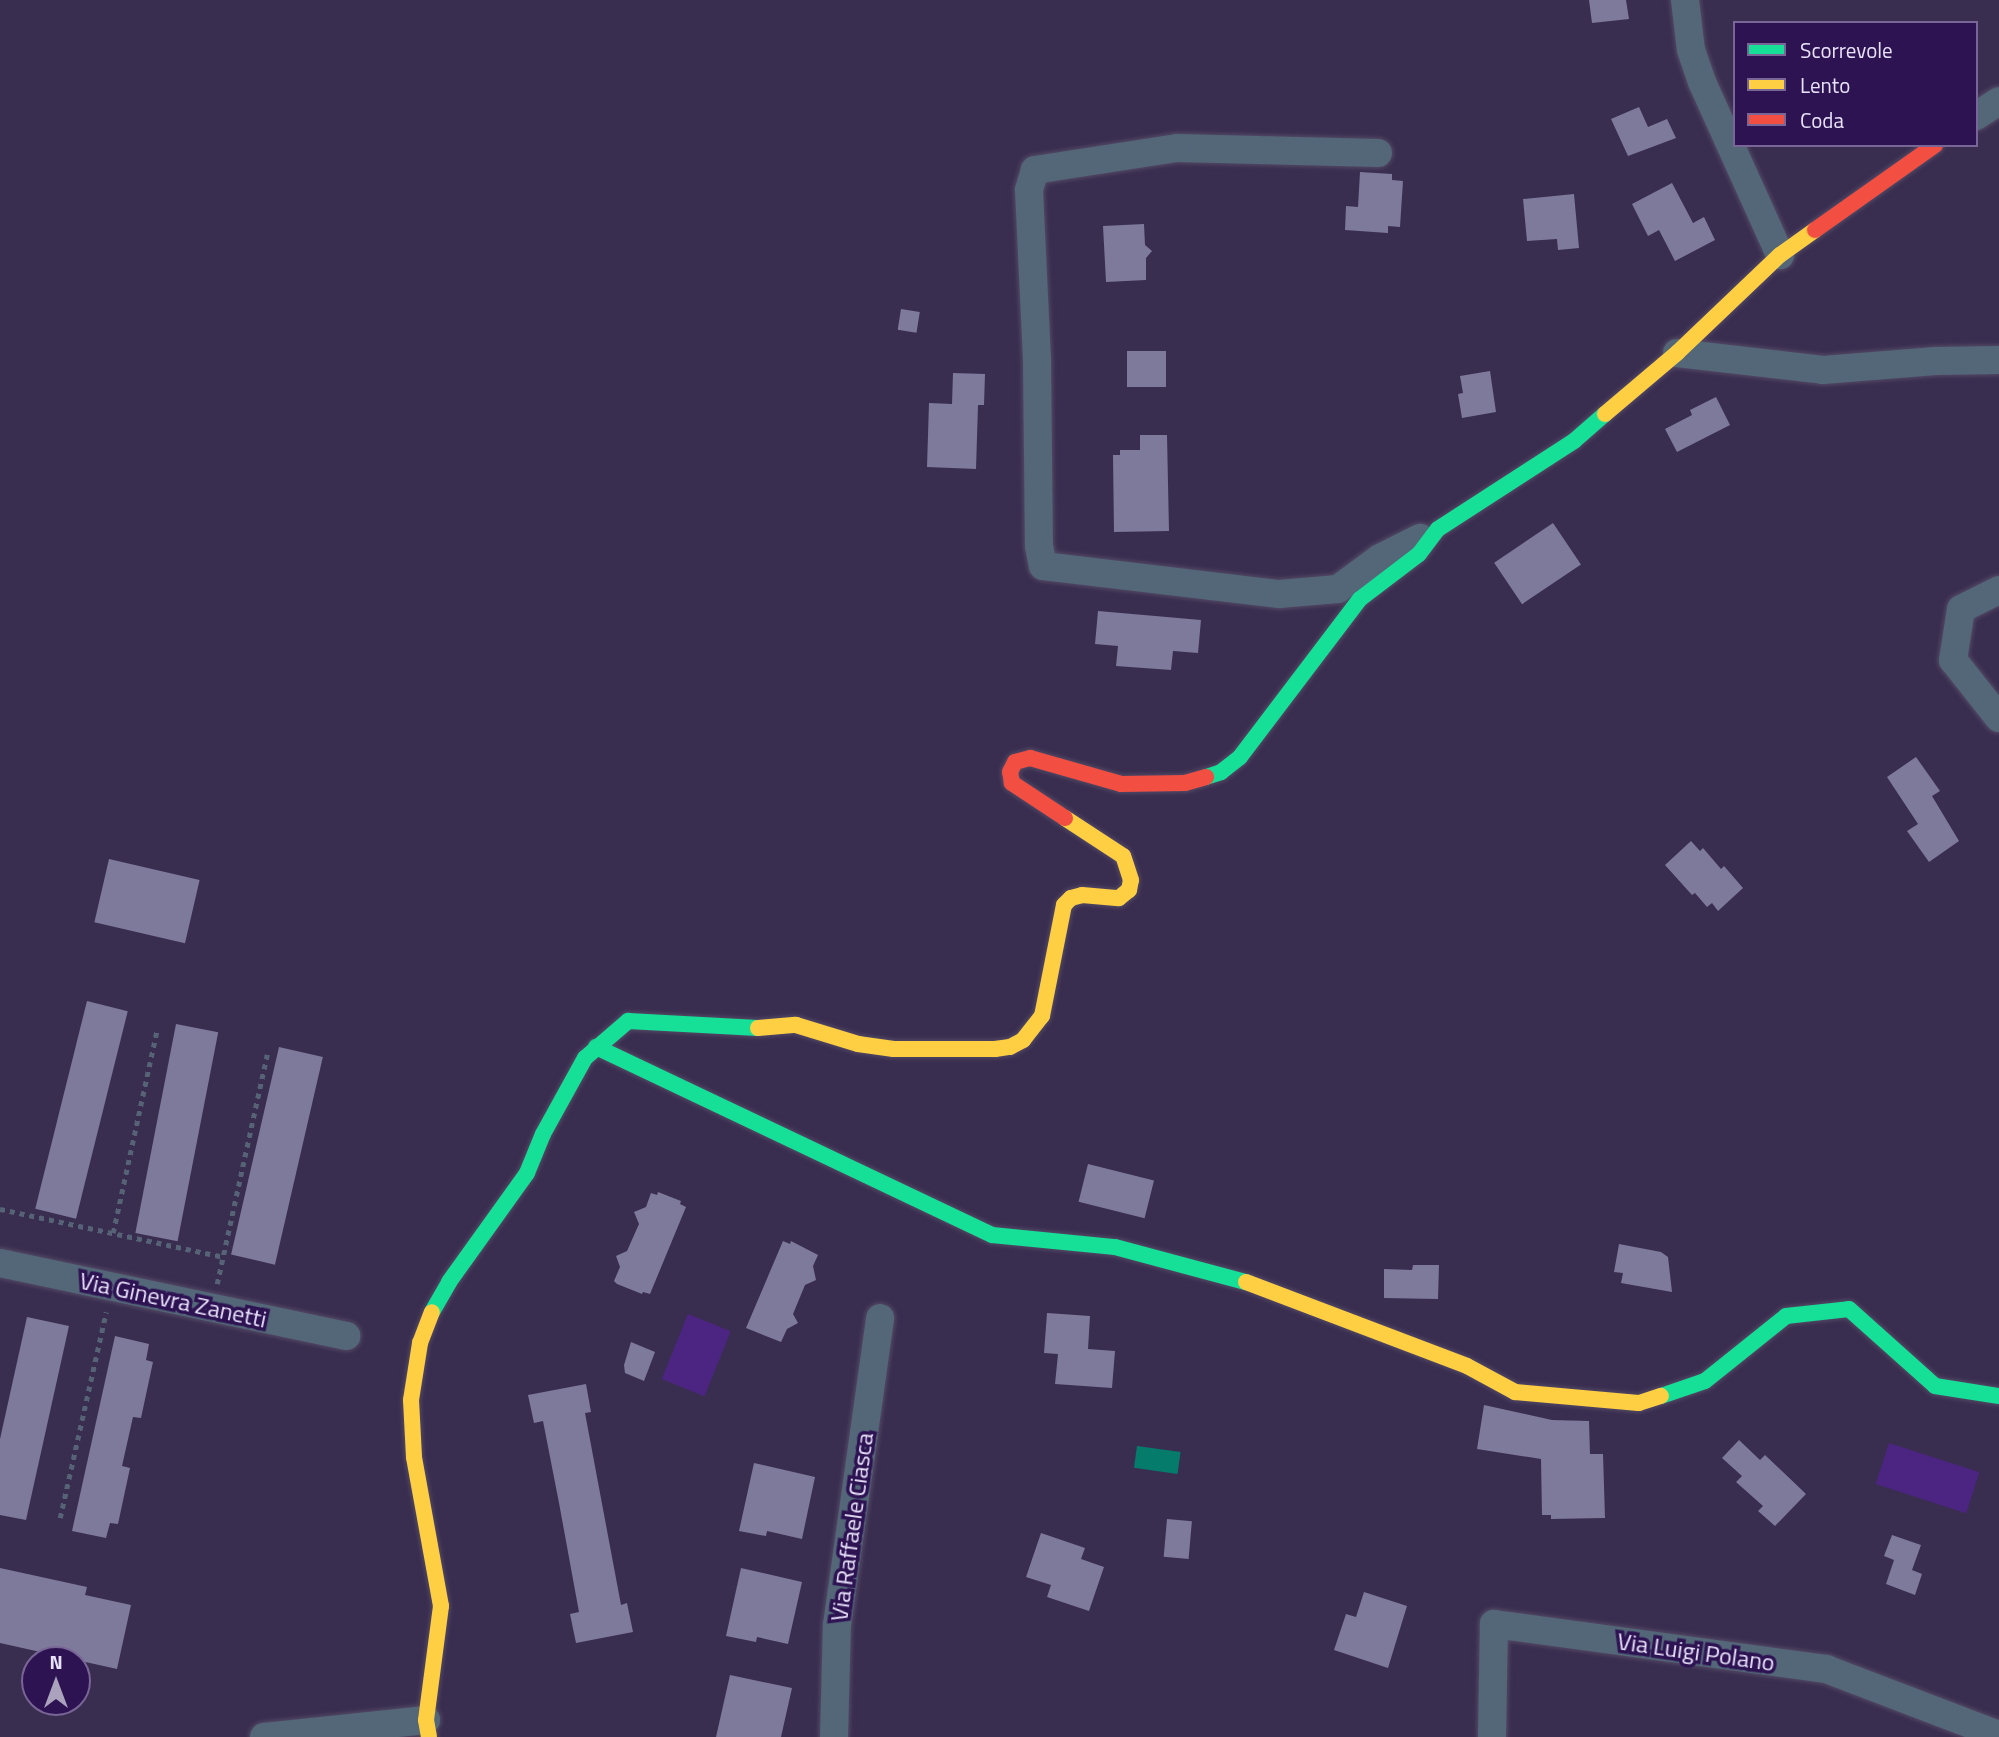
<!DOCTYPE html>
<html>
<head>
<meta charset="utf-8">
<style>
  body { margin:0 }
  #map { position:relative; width:1999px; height:1737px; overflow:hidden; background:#3a2e50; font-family:"Titillium Web",sans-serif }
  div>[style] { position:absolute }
  .green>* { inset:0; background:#4c2583; transform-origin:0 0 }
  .water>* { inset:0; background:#057b6c; transform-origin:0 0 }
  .building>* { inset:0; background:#7e7a9b; transform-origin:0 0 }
  .path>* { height:4.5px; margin-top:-2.25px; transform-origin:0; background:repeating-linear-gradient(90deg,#566275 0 5px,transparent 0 10px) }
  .roads { filter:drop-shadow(0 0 2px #534a65) drop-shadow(0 0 2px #534a65) }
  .street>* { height:28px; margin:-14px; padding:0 14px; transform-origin:14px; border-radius:14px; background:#536779 }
  .fast>* { height:16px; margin:-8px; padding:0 8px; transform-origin:8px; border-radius:8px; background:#16e098 }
  .slow>* { height:16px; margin:-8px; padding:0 8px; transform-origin:8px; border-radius:8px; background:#ffcf43 }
  .jam>* { height:16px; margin:-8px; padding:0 8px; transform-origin:8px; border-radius:8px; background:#f24e42 }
  span { translate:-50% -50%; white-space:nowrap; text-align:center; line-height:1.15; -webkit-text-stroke:7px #2e1353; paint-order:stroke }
  .street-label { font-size:24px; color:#e8e2fa }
  .legend { position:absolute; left:1733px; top:21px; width:245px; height:126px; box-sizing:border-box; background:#2e1353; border:2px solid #786696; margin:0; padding:9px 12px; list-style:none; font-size:21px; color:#e8e2fa }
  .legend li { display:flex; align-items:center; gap:14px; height:35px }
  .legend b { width:35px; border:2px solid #786696 }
  .north { position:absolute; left:21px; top:1646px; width:70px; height:70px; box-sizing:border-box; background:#2e1353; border:2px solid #786696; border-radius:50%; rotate:0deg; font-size:19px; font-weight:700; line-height:28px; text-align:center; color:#e8e2fa }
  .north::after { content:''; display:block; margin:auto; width:24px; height:32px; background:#aba3be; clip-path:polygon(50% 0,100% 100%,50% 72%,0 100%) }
</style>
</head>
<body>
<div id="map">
  <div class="green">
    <i style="left:688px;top:1314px;width:46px;height:70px;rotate:22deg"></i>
    <i style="left:1889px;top:1443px;width:95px;height:43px;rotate:18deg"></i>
  </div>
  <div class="water">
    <i style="left:1137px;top:1446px;width:44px;height:22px;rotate:8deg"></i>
  </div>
  <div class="building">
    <i style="clip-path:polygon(1589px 0,1626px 0,1629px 19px,1592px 23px)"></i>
    <i style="clip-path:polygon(1639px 107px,1648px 127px,1667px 119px,1676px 138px,1628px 156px,1611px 119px)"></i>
    <i style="clip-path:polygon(1360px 172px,1392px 174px,1392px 180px,1403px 181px,1400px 227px,1388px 226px,1388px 233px,1345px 230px,1346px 206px,1358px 207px)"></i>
    <i style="clip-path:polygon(1672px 183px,1693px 223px,1704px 217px,1715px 240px,1675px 261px,1659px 230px,1648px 236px,1632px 204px)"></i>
    <i style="clip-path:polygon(1574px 194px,1579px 248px,1558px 250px,1557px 239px,1527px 241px,1523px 199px)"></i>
    <i style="clip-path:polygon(1144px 224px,1145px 245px,1152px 251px,1146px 258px,1146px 280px,1106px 282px,1103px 226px)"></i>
    <i style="left:901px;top:309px;width:19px;height:21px;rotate:9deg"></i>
    <i style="left:1166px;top:351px;width:36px;height:39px;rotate:90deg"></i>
    <i style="clip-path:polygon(1490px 371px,1496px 412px,1462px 418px,1458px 394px,1463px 393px,1460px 376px)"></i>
    <i style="clip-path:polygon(953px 373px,985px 374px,984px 405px,978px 405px,976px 469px,927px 467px,929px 403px,952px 404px)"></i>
    <i style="clip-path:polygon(1716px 397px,1730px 425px,1677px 452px,1665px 429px,1692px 415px,1690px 410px)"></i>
    <i style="clip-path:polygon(1140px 435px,1167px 435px,1169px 531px,1114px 532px,1113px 455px,1120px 455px,1120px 450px,1140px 450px)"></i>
    <i style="left:1553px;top:523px;width:50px;height:71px;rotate:56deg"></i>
    <i style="clip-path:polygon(1098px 611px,1201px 620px,1198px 653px,1173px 651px,1171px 670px,1116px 666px,1118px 646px,1095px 644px)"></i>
    <i style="clip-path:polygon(1916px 757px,1940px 791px,1932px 796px,1959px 841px,1929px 862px,1907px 831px,1918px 824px,1887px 777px)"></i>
    <i style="clip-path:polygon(1691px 841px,1700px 851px,1703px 848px,1721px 869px,1724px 866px,1743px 888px,1718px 911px,1712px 903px,1707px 907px,1695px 893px,1692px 895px,1665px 865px)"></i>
    <i style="left:109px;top:859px;width:93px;height:65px;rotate:13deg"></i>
    <i style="left:87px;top:1001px;width:42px;height:214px;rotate:14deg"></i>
    <i style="left:176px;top:1024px;width:43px;height:213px;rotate:11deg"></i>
    <i style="left:279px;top:1047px;width:45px;height:213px;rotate:13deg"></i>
    <i style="left:1088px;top:1164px;width:68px;height:39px;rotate:14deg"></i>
    <i style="clip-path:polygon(658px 1192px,681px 1201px,680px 1204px,686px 1207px,650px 1294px,643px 1292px,642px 1294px,617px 1284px,614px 1281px,620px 1267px,616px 1256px,627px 1251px,639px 1224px,634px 1212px,646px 1207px,651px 1193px,657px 1195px)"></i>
    <i style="clip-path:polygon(783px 1241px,790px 1244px,791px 1241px,818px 1255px,813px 1266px,816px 1280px,805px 1285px,793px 1314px,798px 1323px,787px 1329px,781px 1342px,746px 1328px)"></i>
    <i style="clip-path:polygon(1619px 1244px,1661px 1252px,1668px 1257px,1672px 1292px,1621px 1283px,1623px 1273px,1614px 1272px)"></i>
    <i style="clip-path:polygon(1413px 1265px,1439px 1265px,1438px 1299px,1384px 1298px,1384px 1269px,1412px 1270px)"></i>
    <i style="clip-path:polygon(1047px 1313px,1090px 1316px,1088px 1349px,1115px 1351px,1112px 1388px,1055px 1384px,1058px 1354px,1044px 1353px)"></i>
    <i style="clip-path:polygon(27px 1317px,69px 1326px,26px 1520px,0 1515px,0 1439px)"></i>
    <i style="clip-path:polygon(115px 1336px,149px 1344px,146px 1360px,153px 1362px,141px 1418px,133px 1417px,122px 1466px,130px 1468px,118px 1524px,110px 1523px,106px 1538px,72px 1531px)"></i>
    <i style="clip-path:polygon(631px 1342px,655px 1352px,644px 1381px,625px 1373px,624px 1365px)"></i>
    <i style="clip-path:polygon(586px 1384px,591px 1412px,585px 1413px,621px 1605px,627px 1603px,633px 1632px,576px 1643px,570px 1614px,579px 1612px,559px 1503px,543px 1421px,534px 1423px,528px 1395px)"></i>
    <i style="clip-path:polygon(1484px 1405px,1552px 1420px,1589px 1421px,1590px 1454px,1603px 1454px,1605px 1518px,1551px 1519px,1551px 1515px,1542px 1515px,1541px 1459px,1477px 1449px)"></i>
    <i style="clip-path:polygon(1739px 1440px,1760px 1460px,1765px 1455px,1806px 1494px,1775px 1526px,1758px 1511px,1763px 1506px,1736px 1482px,1742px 1476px,1722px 1458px)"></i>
    <i style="clip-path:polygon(754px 1463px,815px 1477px,802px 1539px,767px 1531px,766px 1536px,739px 1531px)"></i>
    <i style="left:1167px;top:1519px;width:25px;height:38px;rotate:5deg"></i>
    <i style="clip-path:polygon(1041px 1533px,1085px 1548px,1081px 1559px,1104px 1567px,1089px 1611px,1047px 1597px,1051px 1585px,1026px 1577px)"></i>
    <i style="clip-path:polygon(1892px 1535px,1921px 1545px,1912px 1570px,1922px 1574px,1915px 1595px,1886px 1584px,1894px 1560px,1884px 1556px)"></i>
    <i style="clip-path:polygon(0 1568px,87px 1587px,85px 1595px,131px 1605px,117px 1669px,0 1643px)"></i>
    <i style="clip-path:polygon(741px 1568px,802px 1582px,788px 1644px,757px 1637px,756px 1642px,726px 1636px)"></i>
    <i style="clip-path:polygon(1364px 1592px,1407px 1606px,1388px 1668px,1334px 1650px,1346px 1614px,1356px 1617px)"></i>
    <i style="clip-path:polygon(730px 1675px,792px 1688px,781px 1737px,716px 1737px)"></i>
  </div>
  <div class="path">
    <i style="left:0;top:1209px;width:228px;rotate:12.1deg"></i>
    <i style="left:113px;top:1233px;width:209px;rotate:-77.8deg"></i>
    <i style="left:217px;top:1284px;width:235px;rotate:-77.7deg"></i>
    <i style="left:60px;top:1518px;width:211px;rotate:-77.4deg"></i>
  </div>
  <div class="roads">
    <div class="street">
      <i style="left:1685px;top:0;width:50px;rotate:83.2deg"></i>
      <i style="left:1691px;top:50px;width:34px;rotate:71deg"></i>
      <i style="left:1702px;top:82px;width:190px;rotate:65.7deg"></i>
      <i style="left:1976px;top:116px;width:27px;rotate:-33deg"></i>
      <i style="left:1378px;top:153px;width:201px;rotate:-178.6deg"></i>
      <i style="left:1177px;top:148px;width:144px;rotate:171.2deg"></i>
      <i style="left:1035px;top:170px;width:21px;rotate:107deg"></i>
      <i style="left:1029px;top:190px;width:170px;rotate:87.3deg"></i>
      <i style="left:1037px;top:360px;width:186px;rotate:89.4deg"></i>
      <i style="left:1039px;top:546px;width:20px;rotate:79deg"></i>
      <i style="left:1043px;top:566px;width:238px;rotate:6.8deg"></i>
      <i style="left:1279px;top:594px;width:59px;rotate:-4.8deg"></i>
      <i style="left:1338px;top:589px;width:52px;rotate:-36.4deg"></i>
      <i style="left:1380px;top:558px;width:45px;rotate:-26.6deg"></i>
      <i style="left:1677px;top:353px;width:147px;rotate:6.6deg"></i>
      <i style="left:1823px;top:370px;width:113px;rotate:-4.6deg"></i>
      <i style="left:1936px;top:361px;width:63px;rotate:-0.9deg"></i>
      <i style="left:1999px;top:590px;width:42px;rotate:153.4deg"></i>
      <i style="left:1961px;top:609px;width:52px;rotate:98.9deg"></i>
      <i style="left:1953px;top:660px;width:74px;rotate:51.6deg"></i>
      <i style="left:0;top:1263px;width:354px;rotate:11.9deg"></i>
      <i style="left:264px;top:1737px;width:163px;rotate:-6deg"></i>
      <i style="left:834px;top:1737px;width:112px;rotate:-88.5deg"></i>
      <i style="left:837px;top:1625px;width:310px;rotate:-82deg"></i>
      <i style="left:1492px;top:1737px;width:113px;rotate:-89deg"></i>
      <i style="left:1494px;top:1624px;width:335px;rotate:7.7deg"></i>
      <i style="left:1826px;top:1669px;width:185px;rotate:20.9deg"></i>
    </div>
    <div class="fast">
      <i style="left:1206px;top:777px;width:16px;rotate:-18deg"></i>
      <i style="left:1221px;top:772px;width:24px;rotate:-38deg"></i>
      <i style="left:1240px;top:757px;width:198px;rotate:-52.8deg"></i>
      <i style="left:1360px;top:599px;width:74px;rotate:-37.3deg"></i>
      <i style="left:1419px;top:554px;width:31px;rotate:-53deg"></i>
      <i style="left:1438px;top:529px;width:162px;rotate:-32.9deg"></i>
      <i style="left:1574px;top:441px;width:41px;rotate:-41.1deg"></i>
      <i style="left:596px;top:1047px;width:438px;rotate:25.4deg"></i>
      <i style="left:992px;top:1235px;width:124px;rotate:5.6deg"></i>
      <i style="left:1115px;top:1247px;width:136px;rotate:15deg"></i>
      <i style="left:432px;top:1312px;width:34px;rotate:-60deg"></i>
      <i style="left:449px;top:1282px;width:134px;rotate:-54.4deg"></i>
      <i style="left:527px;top:1173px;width:42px;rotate:-67.7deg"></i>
      <i style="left:543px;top:1134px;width:87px;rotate:-61.1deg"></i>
      <i style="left:585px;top:1058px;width:57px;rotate:-40.7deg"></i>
      <i style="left:628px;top:1021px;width:130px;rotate:3.1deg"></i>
      <i style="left:1661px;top:1396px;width:46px;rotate:-18.8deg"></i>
      <i style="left:1705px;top:1381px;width:104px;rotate:-38.7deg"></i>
      <i style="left:1786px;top:1316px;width:63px;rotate:-6.3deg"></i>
      <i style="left:1849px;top:1309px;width:115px;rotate:41.8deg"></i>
      <i style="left:1935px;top:1386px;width:65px;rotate:8.9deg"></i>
    </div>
    <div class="slow">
      <i style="left:1605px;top:414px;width:94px;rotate:-40.3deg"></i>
      <i style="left:1677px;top:353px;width:142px;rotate:-43.6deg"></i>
      <i style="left:1780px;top:255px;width:43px;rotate:-35.5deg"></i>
      <i style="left:758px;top:1028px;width:38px;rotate:-5deg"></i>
      <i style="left:796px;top:1025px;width:65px;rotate:17deg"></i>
      <i style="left:858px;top:1044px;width:36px;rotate:8deg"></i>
      <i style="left:894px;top:1049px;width:101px"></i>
      <i style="left:995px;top:1049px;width:15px;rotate:-8deg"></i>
      <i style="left:1010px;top:1047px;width:15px;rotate:-28deg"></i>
      <i style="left:1023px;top:1040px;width:31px;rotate:-52deg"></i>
      <i style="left:1042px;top:1016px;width:113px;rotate:-78.8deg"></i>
      <i style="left:1064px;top:905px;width:10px;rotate:-45deg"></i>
      <i style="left:1071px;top:898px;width:11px;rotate:-15deg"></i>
      <i style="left:1082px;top:895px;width:37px;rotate:5deg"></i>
      <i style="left:1119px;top:898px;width:13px;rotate:-39deg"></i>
      <i style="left:1129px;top:890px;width:10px;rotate:-79deg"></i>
      <i style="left:1131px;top:880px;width:25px;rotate:-108deg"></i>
      <i style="left:1123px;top:856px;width:69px;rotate:-146.8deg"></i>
      <i style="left:1246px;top:1282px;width:236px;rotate:20.8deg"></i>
      <i style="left:1467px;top:1366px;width:55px;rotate:28.4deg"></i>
      <i style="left:1515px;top:1392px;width:124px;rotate:5.1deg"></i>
      <i style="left:1639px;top:1403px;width:23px;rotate:-18deg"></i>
      <i style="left:429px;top:1737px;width:17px;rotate:-100deg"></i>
      <i style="left:426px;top:1720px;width:115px;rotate:-82.5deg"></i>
      <i style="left:441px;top:1606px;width:151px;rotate:-100.3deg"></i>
      <i style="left:414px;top:1457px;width:57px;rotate:-93deg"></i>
      <i style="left:411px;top:1400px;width:58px;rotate:-81deg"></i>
      <i style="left:420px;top:1343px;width:33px;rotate:-69deg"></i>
    </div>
    <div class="jam">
      <i style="left:1815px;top:230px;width:147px;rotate:-35.3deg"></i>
      <i style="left:1065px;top:818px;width:64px;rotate:-146.6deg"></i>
      <i style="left:1012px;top:783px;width:11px;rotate:-100deg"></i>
      <i style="left:1010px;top:772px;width:11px;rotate:-63deg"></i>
      <i style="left:1015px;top:762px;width:16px;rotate:-15deg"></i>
      <i style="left:1030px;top:758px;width:95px;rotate:15.9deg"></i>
      <i style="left:1121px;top:784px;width:64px;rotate:-0.9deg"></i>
      <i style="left:1185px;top:783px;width:22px;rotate:-16deg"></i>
    </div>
  </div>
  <div class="street-label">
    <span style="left:173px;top:1300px;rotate:12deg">Via Ginevra Zanetti</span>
    <span style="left:852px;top:1527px;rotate:-82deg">Via Raffaele Ciasca</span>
    <span style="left:1696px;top:1652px;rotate:8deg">Via Luigi Polano</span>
  </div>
  <ul class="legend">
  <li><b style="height:9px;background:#16e098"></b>Scorrevole</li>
  <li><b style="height:9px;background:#ffcf43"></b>Lento</li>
  <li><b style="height:9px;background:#f24e42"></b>Coda</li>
  </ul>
  <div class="north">N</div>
</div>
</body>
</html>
